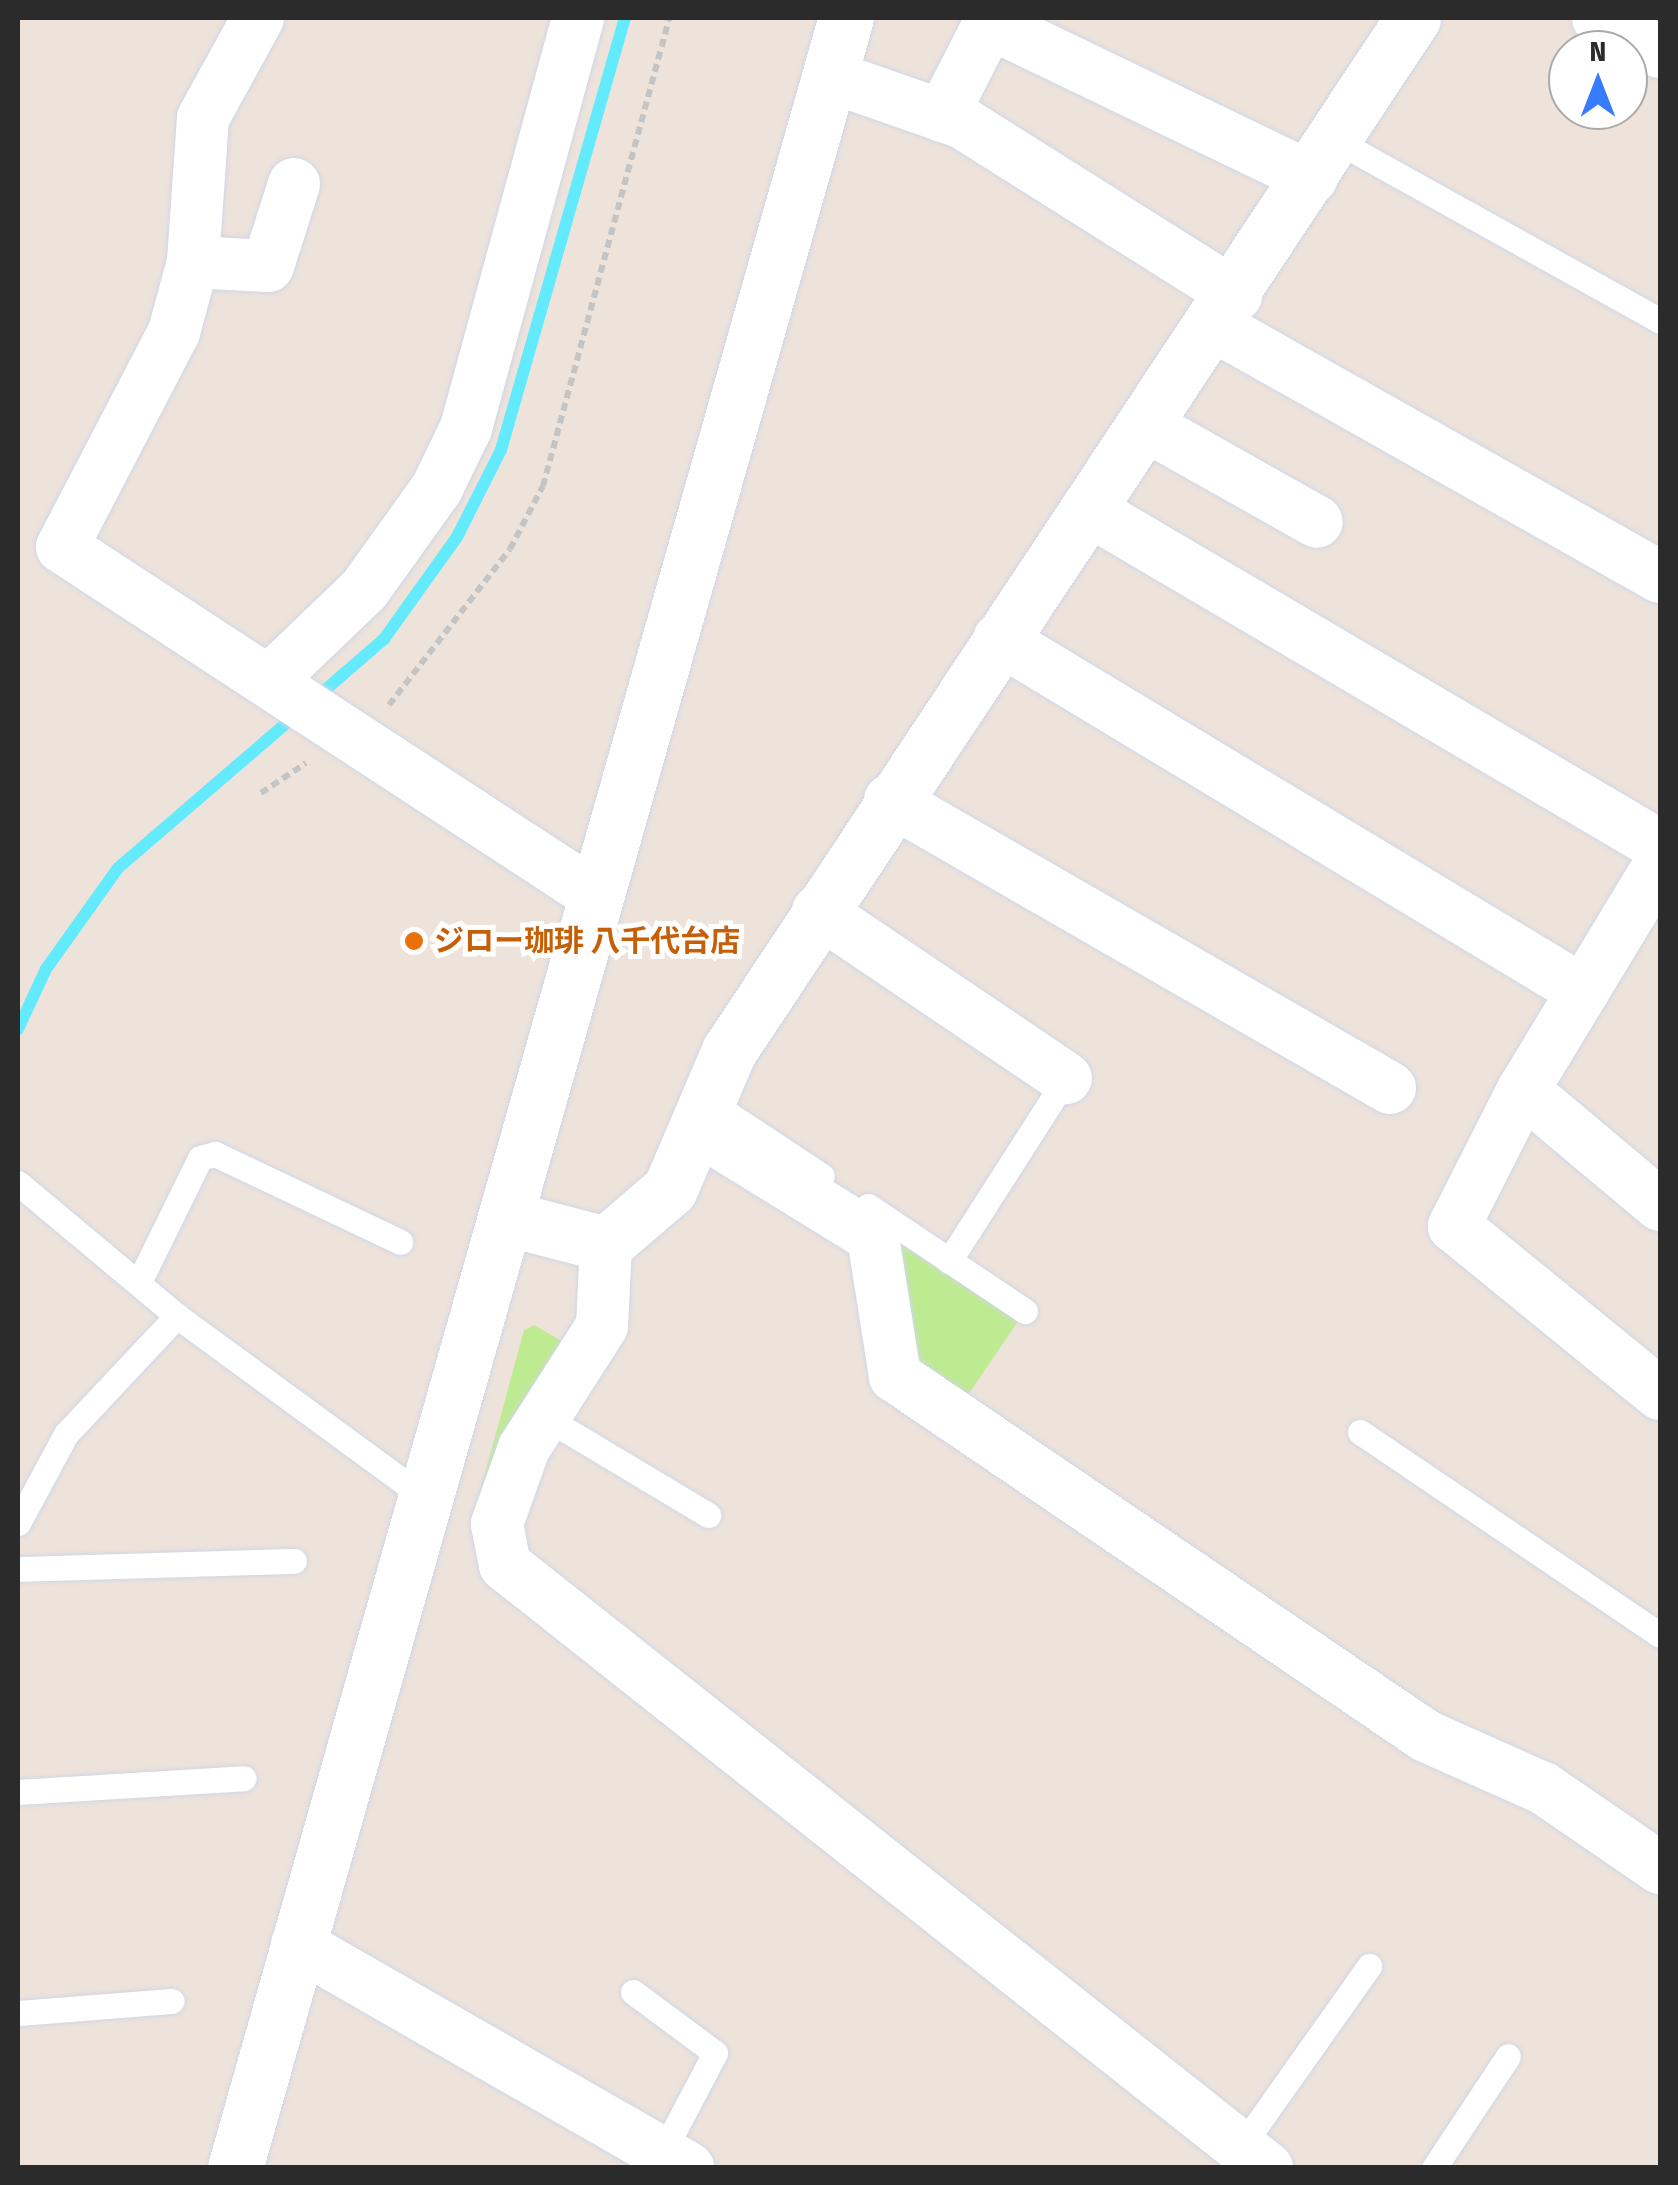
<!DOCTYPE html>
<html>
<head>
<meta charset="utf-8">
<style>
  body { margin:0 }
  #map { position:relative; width:1678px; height:2185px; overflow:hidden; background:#eee3db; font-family:"Fira Sans Condensed","Noto Sans JP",sans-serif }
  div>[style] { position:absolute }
  .green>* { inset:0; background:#beeb92 }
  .stream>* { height:12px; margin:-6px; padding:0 6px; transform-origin:6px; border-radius:6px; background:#63eafc }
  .path>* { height:6px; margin-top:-3px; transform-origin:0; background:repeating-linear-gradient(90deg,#c4c4c4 0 8px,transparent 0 13px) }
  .roads { filter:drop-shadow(0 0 2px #d0d7e5) drop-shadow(0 0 2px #d0d7e5) }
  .service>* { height:25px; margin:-12.5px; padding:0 12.5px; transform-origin:12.5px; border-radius:12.5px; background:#fff }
  .minor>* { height:52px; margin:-26px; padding:0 26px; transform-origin:26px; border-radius:26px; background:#fff }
  .tertiary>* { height:55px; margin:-27.5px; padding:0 27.5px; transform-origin:27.5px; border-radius:27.5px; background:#fff }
  .dots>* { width:28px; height:28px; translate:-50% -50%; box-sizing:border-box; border:5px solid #fff; border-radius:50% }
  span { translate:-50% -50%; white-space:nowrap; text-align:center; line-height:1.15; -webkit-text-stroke:10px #fff; paint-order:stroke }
  .food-label { font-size:30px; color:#c56008; font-weight:700 }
  .left { translate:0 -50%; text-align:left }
  .frame { position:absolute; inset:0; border:20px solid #2b2b2b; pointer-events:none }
  .north { position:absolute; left:1548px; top:30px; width:100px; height:100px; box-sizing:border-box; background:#fff; border:2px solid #aaa; border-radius:50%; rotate:0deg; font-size:28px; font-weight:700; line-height:40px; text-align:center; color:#2b2b2b }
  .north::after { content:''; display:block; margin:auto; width:35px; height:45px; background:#377bff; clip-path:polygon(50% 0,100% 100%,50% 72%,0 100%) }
</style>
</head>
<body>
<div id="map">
  <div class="green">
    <i style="clip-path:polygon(889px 1220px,1025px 1311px,964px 1401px,911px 1363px)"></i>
    <i style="clip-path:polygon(534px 1325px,563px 1342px,506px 1430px,482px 1565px,475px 1510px,524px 1330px)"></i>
  </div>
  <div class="stream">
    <i style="left:317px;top:697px;width:89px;rotate:-40.9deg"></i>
    <i style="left:384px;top:639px;width:125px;rotate:-54.4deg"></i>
    <i style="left:457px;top:537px;width:97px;rotate:-63.2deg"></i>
    <i style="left:501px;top:450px;width:449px;rotate:-74deg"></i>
    <i style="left:18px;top:1029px;width:66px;rotate:-65deg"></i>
    <i style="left:46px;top:969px;width:124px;rotate:-54.5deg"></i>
    <i style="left:118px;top:868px;width:238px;rotate:-40.7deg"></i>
  </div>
  <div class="path">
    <i style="left:389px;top:705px;width:197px;rotate:-52.2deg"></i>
    <i style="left:510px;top:549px;width:71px;rotate:-62.4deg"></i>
    <i style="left:543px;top:486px;width:485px;rotate:-74.9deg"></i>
    <i style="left:261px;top:793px;width:54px;rotate:-33.7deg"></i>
  </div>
  <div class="roads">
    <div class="service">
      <i style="left:1337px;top:141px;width:370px;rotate:29.1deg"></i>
      <i style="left:730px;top:1115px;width:110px;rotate:33.5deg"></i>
      <i style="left:18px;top:1183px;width:207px;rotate:39.9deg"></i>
      <i style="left:177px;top:1316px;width:308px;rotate:36.2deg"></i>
      <i style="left:868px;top:1206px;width:189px;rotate:33.8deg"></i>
      <i style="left:949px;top:1261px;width:217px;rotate:-57.4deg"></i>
      <i style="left:140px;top:1280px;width:136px;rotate:-63.8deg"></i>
      <i style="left:200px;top:1158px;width:16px;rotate:-15deg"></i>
      <i style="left:215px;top:1154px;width:205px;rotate:25.4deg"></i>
      <i style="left:541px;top:1415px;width:195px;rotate:30.9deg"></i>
      <i style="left:1360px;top:1432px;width:362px;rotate:34.1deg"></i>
      <i style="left:18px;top:1523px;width:101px;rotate:-61.7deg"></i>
      <i style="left:66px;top:1434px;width:162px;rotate:-46.8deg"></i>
      <i style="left:18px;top:1569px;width:276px;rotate:-1.7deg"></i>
      <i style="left:18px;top:1792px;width:226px;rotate:-3.5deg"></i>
      <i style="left:633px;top:1992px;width:102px;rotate:36.6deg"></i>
      <i style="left:715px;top:2053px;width:120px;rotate:117.8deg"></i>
      <i style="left:18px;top:2013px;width:154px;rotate:-4.5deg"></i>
      <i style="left:1241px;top:2147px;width:222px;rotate:-54.7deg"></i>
      <i style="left:1434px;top:2168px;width:134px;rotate:-56.5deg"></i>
    </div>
    <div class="minor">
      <i style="left:258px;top:18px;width:114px;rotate:118.8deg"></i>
      <i style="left:203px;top:118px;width:144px;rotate:94deg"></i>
      <i style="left:193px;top:262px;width:73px;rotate:105.2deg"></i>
      <i style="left:174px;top:332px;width:242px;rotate:117.5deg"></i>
      <i style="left:62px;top:547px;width:637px;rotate:33.14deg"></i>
      <i style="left:1598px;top:18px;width:71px;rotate:28.7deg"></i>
      <i style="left:990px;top:23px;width:357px;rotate:25.7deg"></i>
      <i style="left:829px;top:76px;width:142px;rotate:19.3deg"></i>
      <i style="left:963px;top:123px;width:323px;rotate:32.2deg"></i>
      <i style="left:942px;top:116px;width:110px;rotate:-63deg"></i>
      <i style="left:193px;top:262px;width:75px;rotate:3.1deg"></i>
      <i style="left:268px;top:266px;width:86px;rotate:-72.4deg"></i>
      <i style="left:1215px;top:326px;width:511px;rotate:29.42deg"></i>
      <i style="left:1145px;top:425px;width:197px;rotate:29.4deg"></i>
      <i style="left:1087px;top:509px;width:665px;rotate:30.46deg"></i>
      <i style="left:999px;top:639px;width:682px;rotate:31.08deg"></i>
      <i style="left:270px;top:680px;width:130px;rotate:-43.8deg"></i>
      <i style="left:364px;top:590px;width:125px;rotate:-54.4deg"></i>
      <i style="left:437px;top:488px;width:67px;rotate:-64.2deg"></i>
      <i style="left:466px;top:428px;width:425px;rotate:-74.7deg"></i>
      <i style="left:890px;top:800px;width:577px;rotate:29.94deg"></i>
      <i style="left:1660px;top:864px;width:264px;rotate:121.2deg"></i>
      <i style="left:1523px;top:1090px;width:179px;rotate:40deg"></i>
      <i style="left:818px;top:911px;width:299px;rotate:34deg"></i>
      <i style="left:1523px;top:1090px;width:153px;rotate:116.9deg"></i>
      <i style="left:1454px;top:1226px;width:266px;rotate:39.2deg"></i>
      <i style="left:696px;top:1128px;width:208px;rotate:31.6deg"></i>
      <i style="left:873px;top:1237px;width:141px;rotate:81deg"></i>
      <i style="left:895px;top:1376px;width:642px;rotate:34.14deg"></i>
      <i style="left:1426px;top:1736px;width:128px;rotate:24deg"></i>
      <i style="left:1543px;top:1788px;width:142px;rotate:34.4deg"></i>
      <i style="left:606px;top:1244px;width:82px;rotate:92.8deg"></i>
      <i style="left:602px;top:1326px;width:145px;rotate:122.6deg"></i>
      <i style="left:524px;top:1448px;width:81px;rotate:109.6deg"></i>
      <i style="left:497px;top:1524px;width:42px;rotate:79deg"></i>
      <i style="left:505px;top:1565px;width:972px;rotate:38.36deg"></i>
      <i style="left:297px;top:1944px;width:451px;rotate:29.8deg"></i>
    </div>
    <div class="tertiary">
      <i style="left:506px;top:1218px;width:103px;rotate:14.6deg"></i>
      <i style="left:606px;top:1244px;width:84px;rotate:-40.7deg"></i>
      <i style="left:670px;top:1189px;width:150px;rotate:-66.9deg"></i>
      <i style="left:729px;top:1051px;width:1239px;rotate:-56.49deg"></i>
      <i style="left:235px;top:2168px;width:2235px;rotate:-74.14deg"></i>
    </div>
  </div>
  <div class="dots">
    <i style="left:414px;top:941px;background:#e8710a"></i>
  </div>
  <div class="food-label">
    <span class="left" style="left:434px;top:941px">ジロー珈琲 八千代台店</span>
  </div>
  <div class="frame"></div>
  <div class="north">N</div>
</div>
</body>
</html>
